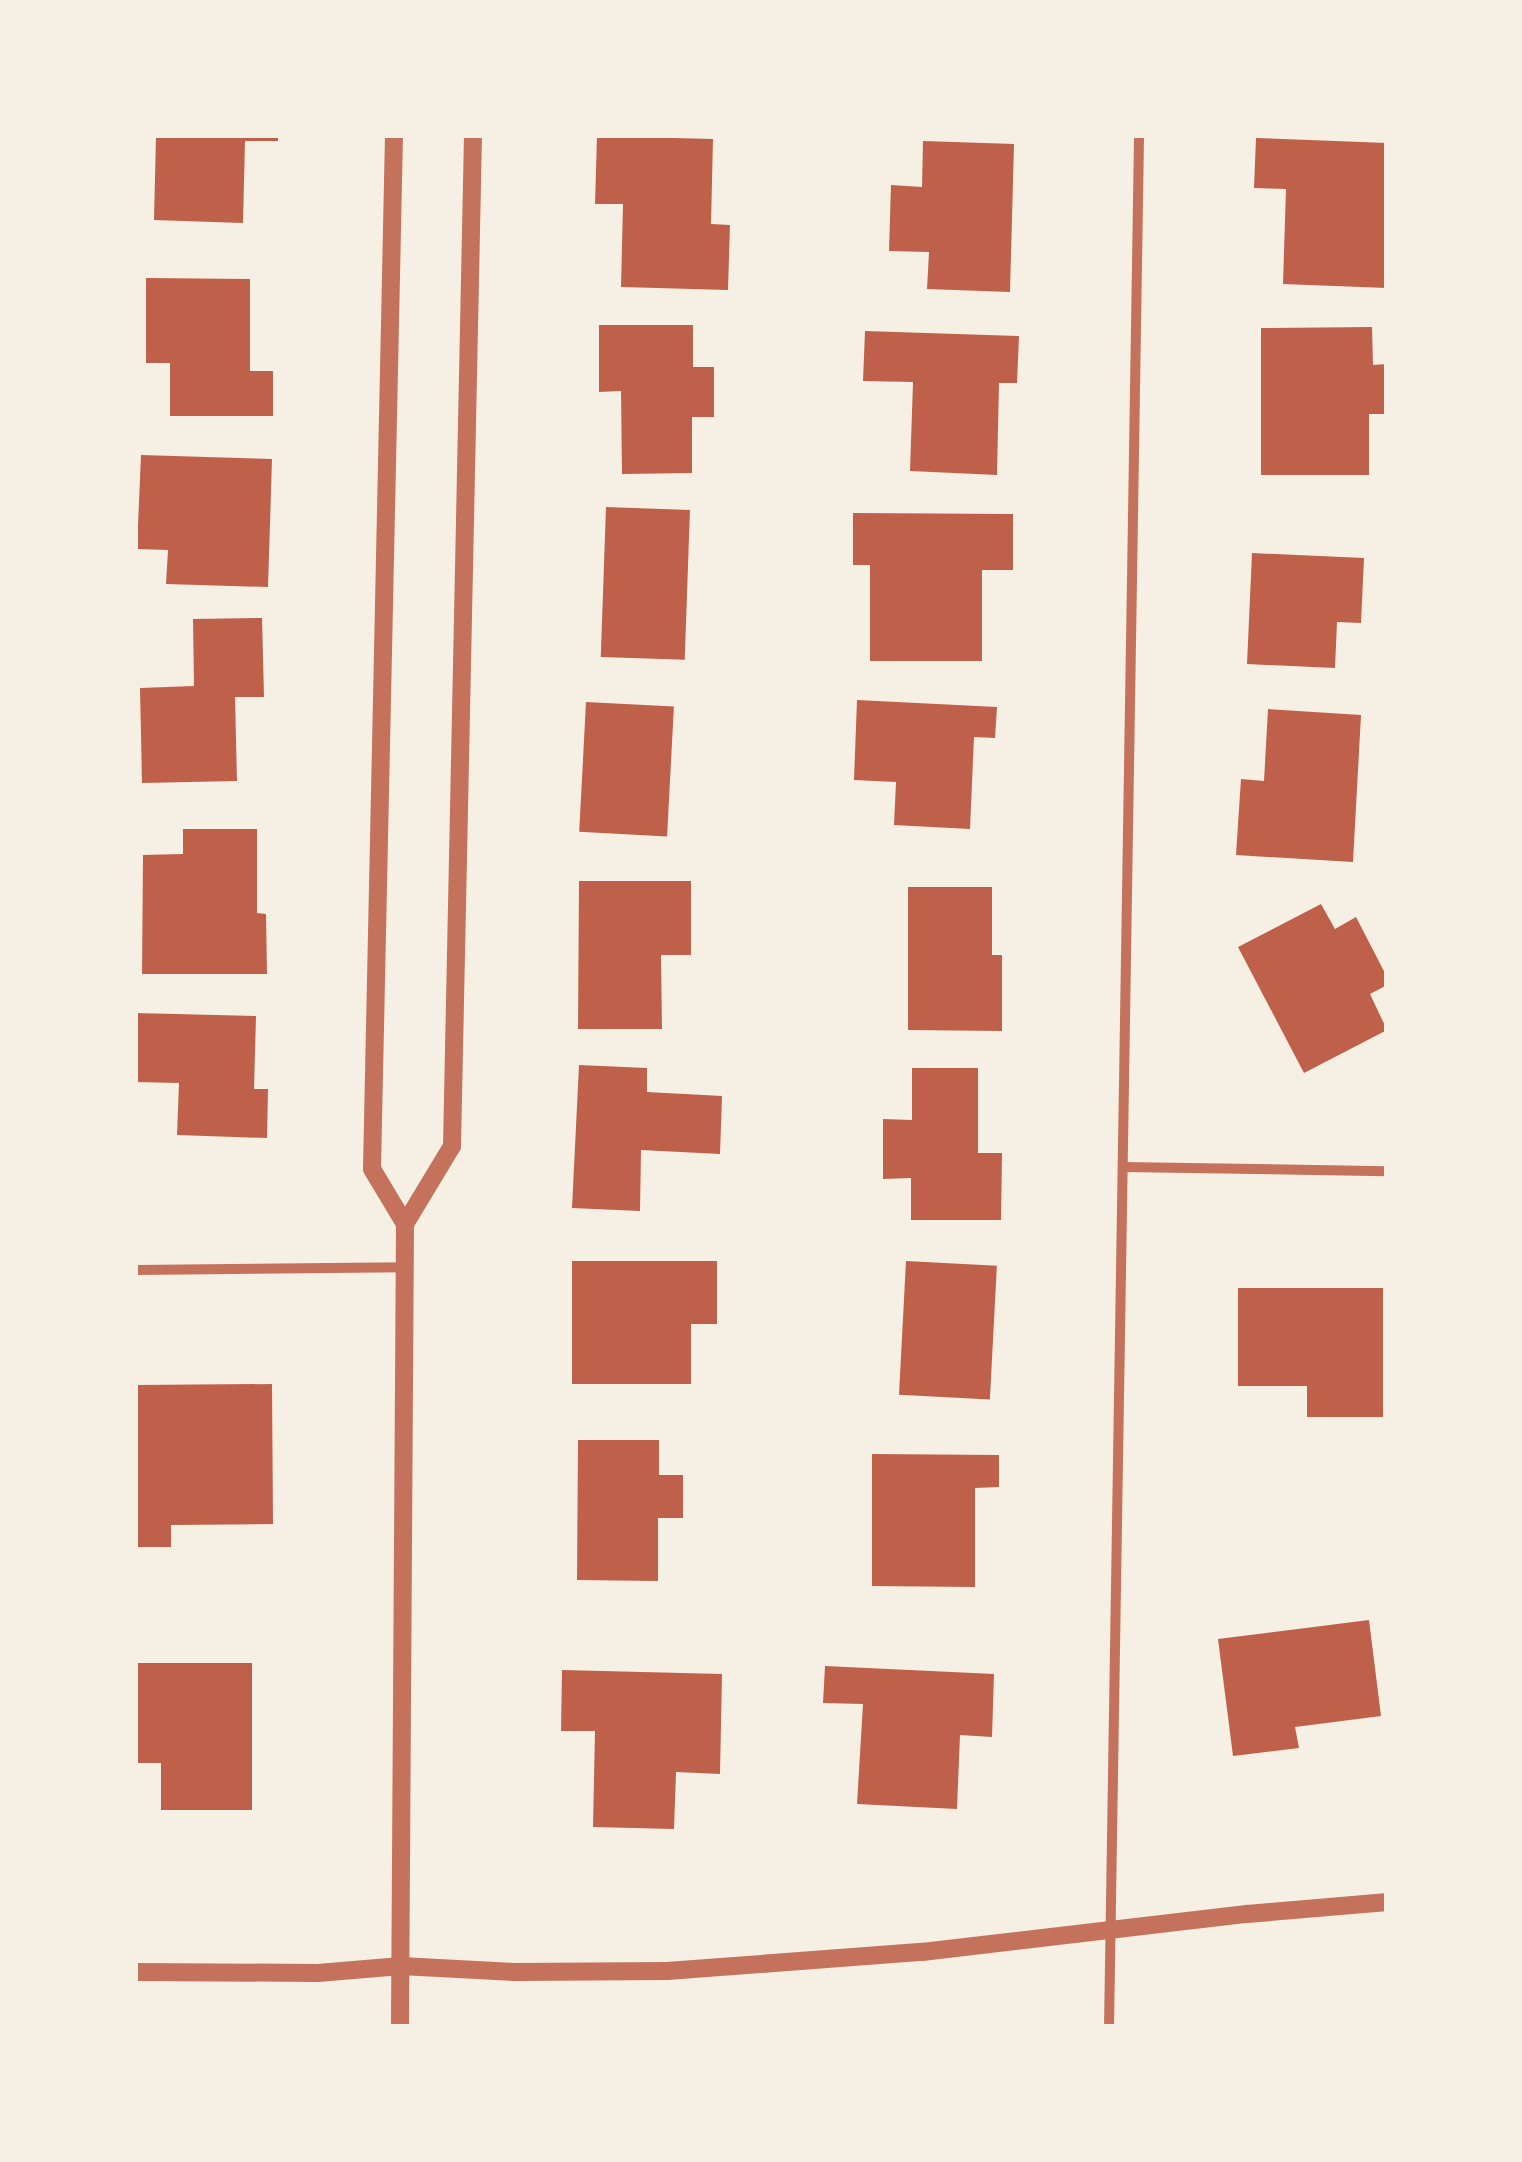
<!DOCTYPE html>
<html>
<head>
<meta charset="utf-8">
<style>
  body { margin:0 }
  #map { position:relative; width:1522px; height:2162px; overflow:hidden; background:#f6efe4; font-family:Barlow,sans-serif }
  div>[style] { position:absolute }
  .building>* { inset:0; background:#bf614a; transform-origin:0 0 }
  .minor>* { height:10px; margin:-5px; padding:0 5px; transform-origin:5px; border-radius:5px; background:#c5725c }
  .tertiary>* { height:18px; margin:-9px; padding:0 9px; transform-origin:9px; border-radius:9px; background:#c5725c }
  span { translate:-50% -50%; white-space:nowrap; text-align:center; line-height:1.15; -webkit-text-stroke:9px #f6efe4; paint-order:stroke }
  .frame { position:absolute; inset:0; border:138px solid #f6efe4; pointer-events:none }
</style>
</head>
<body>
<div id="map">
  <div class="building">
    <i style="clip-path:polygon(156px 135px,278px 135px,278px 141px,245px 141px,243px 223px,154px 220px)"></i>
    <i style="clip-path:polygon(597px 136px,713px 139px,711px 224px,730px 225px,728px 290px,621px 287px,623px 204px,595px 204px)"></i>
    <i style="clip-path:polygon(1256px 138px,1387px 143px,1387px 288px,1283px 284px,1286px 189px,1254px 188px)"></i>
    <i style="clip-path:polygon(923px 141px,1014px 144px,1010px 292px,927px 289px,929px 252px,889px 251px,891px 185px,922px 187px)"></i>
    <i style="clip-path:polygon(146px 278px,250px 279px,250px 371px,273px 371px,273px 416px,170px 416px,170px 363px,146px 363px)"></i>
    <i style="clip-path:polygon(599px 325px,693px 325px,693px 367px,714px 367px,714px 417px,692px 417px,692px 473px,622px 474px,621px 391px,599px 392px)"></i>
    <i style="clip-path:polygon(1372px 327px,1373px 365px,1387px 364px,1387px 414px,1369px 414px,1369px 475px,1261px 475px,1261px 328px)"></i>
    <i style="clip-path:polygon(865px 331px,1019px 336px,1017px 383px,999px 383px,997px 475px,910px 471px,913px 382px,863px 381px)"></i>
    <i style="clip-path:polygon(141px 455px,272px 459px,268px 587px,166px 584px,168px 550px,137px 549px)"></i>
    <i style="left:606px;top:507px;width:84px;height:150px;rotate:2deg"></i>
    <i style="clip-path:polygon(853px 513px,1013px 514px,1013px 570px,982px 570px,982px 661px,870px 661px,870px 565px,853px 565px)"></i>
    <i style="clip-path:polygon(1252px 553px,1364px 558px,1361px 623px,1337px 622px,1335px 668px,1247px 664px)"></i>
    <i style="clip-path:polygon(262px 618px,264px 697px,235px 697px,237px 781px,142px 783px,140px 688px,194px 686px,193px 619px)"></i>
    <i style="clip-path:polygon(857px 700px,997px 707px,995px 738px,974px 737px,970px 829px,894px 825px,896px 782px,854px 780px)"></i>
    <i style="left:586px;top:702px;width:88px;height:130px;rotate:3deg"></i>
    <i style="clip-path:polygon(1268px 709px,1361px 715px,1353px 862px,1236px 855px,1241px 779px,1264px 781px)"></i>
    <i style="clip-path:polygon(183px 829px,257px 829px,257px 913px,266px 914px,267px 974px,142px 974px,143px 855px,183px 854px)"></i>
    <i style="clip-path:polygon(579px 881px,691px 881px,691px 955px,661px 955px,662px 1029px,578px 1029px)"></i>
    <i style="clip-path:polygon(908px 887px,992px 887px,992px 955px,1002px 955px,1002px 1031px,908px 1030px)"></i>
    <i style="clip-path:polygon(1321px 904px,1335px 929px,1356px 917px,1387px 977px,1387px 985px,1370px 994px,1387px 1030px,1304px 1073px,1238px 947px)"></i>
    <i style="clip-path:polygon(135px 1013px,256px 1016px,254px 1089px,268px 1089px,267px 1138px,177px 1135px,179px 1083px,135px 1082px)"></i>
    <i style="clip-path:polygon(579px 1065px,647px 1068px,647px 1092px,722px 1096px,720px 1154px,641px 1150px,640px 1211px,572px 1208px)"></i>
    <i style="clip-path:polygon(912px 1068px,978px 1068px,978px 1153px,1002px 1153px,1001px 1220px,911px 1220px,911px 1178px,883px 1179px,883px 1119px,912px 1120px)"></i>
    <i style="clip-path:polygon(572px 1261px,717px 1261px,717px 1324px,691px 1324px,691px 1384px,572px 1384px)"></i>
    <i style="left:906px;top:1261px;width:91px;height:134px;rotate:3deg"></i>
    <i style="clip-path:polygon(1238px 1288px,1383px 1288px,1383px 1417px,1307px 1417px,1307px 1386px,1238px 1386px)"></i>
    <i style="clip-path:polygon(272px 1384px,273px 1524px,171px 1525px,171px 1547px,135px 1547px,135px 1385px)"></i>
    <i style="clip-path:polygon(578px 1440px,659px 1440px,659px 1475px,683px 1475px,683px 1518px,658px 1518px,658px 1581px,577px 1580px)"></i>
    <i style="clip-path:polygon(872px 1454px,999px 1455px,999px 1487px,975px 1488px,975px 1587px,872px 1586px)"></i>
    <i style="clip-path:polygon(1369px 1620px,1381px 1716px,1295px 1727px,1299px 1748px,1233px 1756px,1218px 1639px)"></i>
    <i style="clip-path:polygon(135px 1663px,252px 1663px,252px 1810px,161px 1810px,161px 1763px,135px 1763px)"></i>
    <i style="clip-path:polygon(825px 1666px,994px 1674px,992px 1737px,960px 1735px,957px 1809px,857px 1804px,863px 1704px,823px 1703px)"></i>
    <i style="clip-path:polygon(562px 1670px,722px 1674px,720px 1774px,676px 1772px,674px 1829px,593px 1827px,595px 1731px,561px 1731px)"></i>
  </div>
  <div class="minor">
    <i style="left:1123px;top:1167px;width:264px;rotate:0.9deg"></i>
    <i style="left:135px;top:1270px;width:270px;rotate:-0.6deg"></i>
    <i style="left:1109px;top:2027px;width:1892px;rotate:-89.09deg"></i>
  </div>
  <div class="tertiary">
    <i style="left:394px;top:135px;width:1034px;rotate:91.22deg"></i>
    <i style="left:372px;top:1169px;width:64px;rotate:59deg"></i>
    <i style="left:405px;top:1224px;width:803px;rotate:90.36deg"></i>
    <i style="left:405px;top:1224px;width:91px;rotate:-58.9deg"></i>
    <i style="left:452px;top:1146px;width:1011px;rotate:-88.81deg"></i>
    <i style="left:135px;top:1972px;width:183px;rotate:0.3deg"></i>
    <i style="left:318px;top:1973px;width:83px;rotate:-4.8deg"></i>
    <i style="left:401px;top:1966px;width:113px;rotate:3deg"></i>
    <i style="left:514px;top:1972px;width:153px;rotate:-0.4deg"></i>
    <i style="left:667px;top:1971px;width:256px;rotate:-4.3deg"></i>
    <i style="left:922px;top:1952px;width:327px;rotate:-6.7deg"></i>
    <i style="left:1247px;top:1914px;width:141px;rotate:-4.9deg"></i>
  </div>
  <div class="frame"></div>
</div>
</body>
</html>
